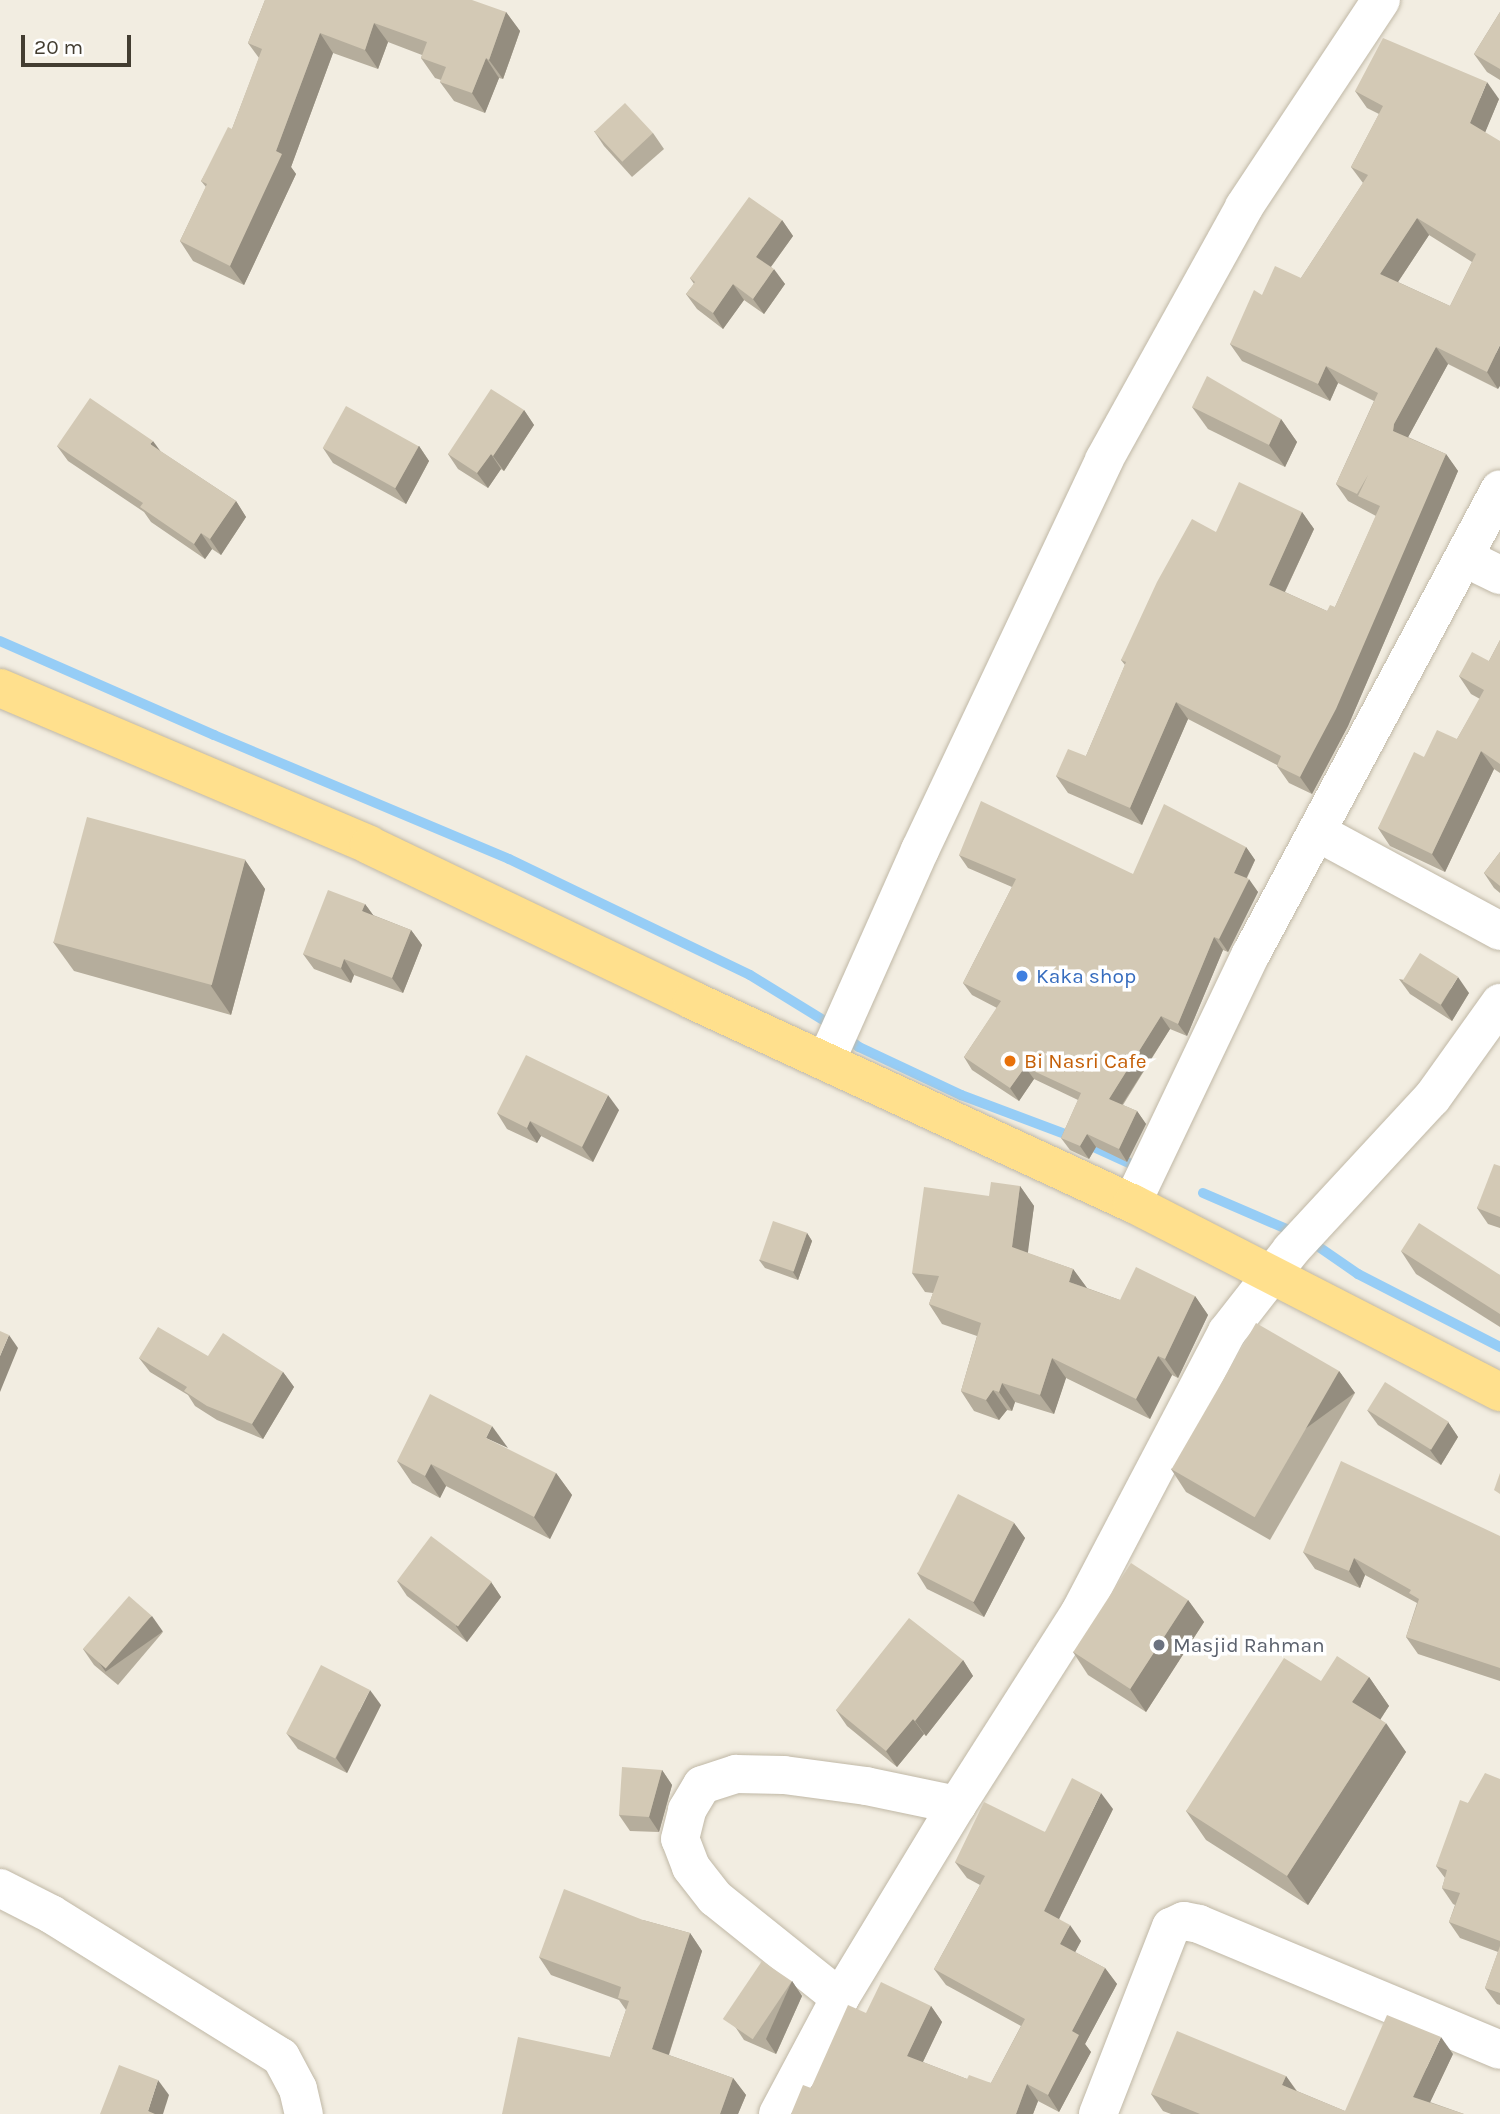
<!DOCTYPE html>
<html>
<head>
<meta charset="utf-8">
<style>
  body { margin:0 }
  #map { position:relative; width:1500px; height:2114px; overflow:hidden; background:#f2ede1; font-family:Karla,sans-serif }
  div>[style] { position:absolute }
  .stream>* { height:10px; margin:-5px; padding:0 5px; transform-origin:5px; border-radius:5px; background:#96cdf6 }
  .roads { filter:drop-shadow(0 0 2px #c0b8a6) drop-shadow(0 0 2px #c0b8a6) }
  .minor>* { height:38px; margin:-19px; padding:0 19px; transform-origin:19px; border-radius:19px; background:#fff }
  .major>* { height:38px; margin:-19px; padding:0 19px; transform-origin:19px; border-radius:19px; background:#ffe08d }
  .wall>* { inset:0; background:#b5ad9c }
  .shaded-wall>* { inset:0; background:#948d7f; transform-origin:0 0 }
  .building>* { inset:0; background:#d3c9b5; transform-origin:0 0 }
  .dots>* { width:19px; height:19px; translate:-50% -50%; box-sizing:border-box; border:4px solid #fff; border-radius:50% }
  span { translate:-50% -50%; white-space:nowrap; text-align:center; line-height:1.15; -webkit-text-stroke:7px #fff; paint-order:stroke }
  .shop-label { font-size:21px; color:#366cbe }
  .left { translate:0 -50%; text-align:left }
  .food-label { font-size:21px; color:#c56008 }
  .worship-label { font-size:21px; color:#5b616d }
  .scale { position:absolute; left:21px; top:35px; width:110px; height:32px; box-sizing:border-box; border:4px solid #433d31; border-top:0; padding-left:9px; font-size:21px; line-height:24px; white-space:nowrap; color:#433d31; -webkit-text-stroke:5px #fff; paint-order:stroke }
</style>
</head>
<body>
<div id="map">
  <div class="stream">
    <i style="left:0;top:641px;width:234px;rotate:23.7deg"></i>
    <i style="left:214px;top:735px;width:320px;rotate:22.8deg"></i>
    <i style="left:509px;top:859px;width:267px;rotate:25.7deg"></i>
    <i style="left:750px;top:975px;width:92px;rotate:31.6deg"></i>
    <i style="left:828px;top:1023px;width:39px;rotate:38deg"></i>
    <i style="left:859px;top:1047px;width:113px;rotate:25.2deg"></i>
    <i style="left:961px;top:1095px;width:111px;rotate:20.6deg"></i>
    <i style="left:1065px;top:1134px;width:85px;rotate:24.4deg"></i>
    <i style="left:1203px;top:1193px;width:109px;rotate:23.3deg"></i>
    <i style="left:1303px;top:1236px;width:67px;rotate:34.6deg"></i>
    <i style="left:1358px;top:1274px;width:160px;rotate:27.2deg"></i>
  </div>
  <div class="roads">
    <div class="minor">
      <i style="left:1465px;top:558px;width:39px;rotate:26deg"></i>
      <i style="left:1317px;top:832px;width:208px;rotate:28.4deg"></i>
      <i style="left:826px;top:1061px;width:231px;rotate:-66deg"></i>
      <i style="left:920px;top:850px;width:431px;rotate:-64.7deg"></i>
      <i style="left:1104px;top:460px;width:289px;rotate:-61deg"></i>
      <i style="left:1244px;top:207px;width:248px;rotate:-56.5deg"></i>
      <i style="left:1132px;top:1203px;width:276px;rotate:-64.5deg"></i>
      <i style="left:1251px;top:954px;width:527px;rotate:-61.83deg"></i>
      <i style="left:0;top:1888px;width:57px;rotate:27deg"></i>
      <i style="left:51px;top:1914px;width:271px;rotate:31.9deg"></i>
      <i style="left:281px;top:2057px;width:36px;rotate:62deg"></i>
      <i style="left:298px;top:2089px;width:26px;rotate:77deg"></i>
      <i style="left:840px;top:1998px;width:160px;rotate:-141.3deg"></i>
      <i style="left:715px;top:1898px;width:39px;rotate:-128deg"></i>
      <i style="left:691px;top:1867px;width:30px;rotate:-111deg"></i>
      <i style="left:680px;top:1839px;width:30px;rotate:-76deg"></i>
      <i style="left:687px;top:1810px;width:29px;rotate:-59deg"></i>
      <i style="left:702px;top:1785px;width:36px;rotate:-18deg"></i>
      <i style="left:736px;top:1774px;width:48px;rotate:1.2deg"></i>
      <i style="left:784px;top:1775px;width:83px;rotate:7.6deg"></i>
      <i style="left:866px;top:1786px;width:93px;rotate:11.8deg"></i>
      <i style="left:778px;top:2114px;width:132px;rotate:-61.9deg"></i>
      <i style="left:840px;top:1998px;width:226px;rotate:-58.8deg"></i>
      <i style="left:957px;top:1805px;width:229px;rotate:-57.5deg"></i>
      <i style="left:1080px;top:1612px;width:316px;rotate:-62.3deg"></i>
      <i style="left:1227px;top:1332px;width:104px;rotate:-52deg"></i>
      <i style="left:1291px;top:1250px;width:207px;rotate:-47.2deg"></i>
      <i style="left:1432px;top:1098px;width:117px;rotate:-54.4deg"></i>
      <i style="left:1098px;top:2114px;width:201px;rotate:-68.7deg"></i>
      <i style="left:1171px;top:1927px;width:14px;rotate:-25deg"></i>
      <i style="left:1184px;top:1921px;width:15px;rotate:11deg"></i>
      <i style="left:1199px;top:1924px;width:326px;rotate:22.7deg"></i>
    </div>
    <div class="major">
      <i style="left:0;top:688px;width:401px;rotate:23deg"></i>
      <i style="left:369px;top:845px;width:358px;rotate:25.6deg"></i>
      <i style="left:692px;top:1000px;width:485px;rotate:24.8deg"></i>
      <i style="left:1132px;top:1203px;width:414px;rotate:27.2deg"></i>
    </div>
  </div>
  <div class="wall">
    <i style="clip-path:polygon(265px 0,506px 12px,520px 31px,503px 79px,499px 78px,485px 113px,454px 101px,440px 82px,441px 80px,435px 78px,421px 58px,422px 55px,388px 42px,378px 69px,333px 53px,291px 167px,296px 174px,244px 285px,193px 261px,180px 241px,206px 187px,201px 181px,232px 129px,259px 58px,248px 43px)"></i>
    <i style="clip-path:polygon(1500px 12px,1500px 80px,1487px 72px,1474px 54px)"></i>
    <i style="clip-path:polygon(evenodd,1355px 91px,1499px 99px,1485px 132px,1498px 389px,1448px 364px,1408px 437px,1446px 454px,1458px 471px,1348px 726px,1312px 794px,1289px 783px,1277px 766px,1277px 765px,1188px 719px,1142px 825px,1068px 793px,1056px 776px,1086px 756px,1125px 665px,1121px 660px,1216px 532px,1302px 512px,1314px 529px,1285px 592px,1327px 611px,1335px 607px,1376px 516px,1348px 501px,1336px 484px,1374px 401px,1338px 383px,1330px 401px,1242px 361px,1230px 344px,1301px 278px,1363px 183px,1351px 167px,1379px 114px,1367px 108px,1355px 91px,1429px 235px,1472px 262px,1450px 306px,1398px 282px,1429px 235px)"></i>
    <i style="clip-path:polygon(594px 131px,653px 133px,664px 149px,632px 177px,604px 146px)"></i>
    <i style="clip-path:polygon(782px 220px,793px 236px,771px 267px,785px 284px,764px 314px,744px 300px,723px 329px,697px 309px,686px 294px,694px 284px,690px 278px)"></i>
    <i style="clip-path:polygon(1192px 407px,1281px 419px,1297px 442px,1285px 467px,1208px 429px)"></i>
    <i style="clip-path:polygon(524px 410px,534px 425px,504px 471px,501px 469px,488px 488px,458px 469px,448px 454px)"></i>
    <i style="clip-path:polygon(57px 446px,160px 451px,236px 501px,246px 517px,221px 555px,212px 549px,205px 559px,151px 522px,144px 512px,68px 461px)"></i>
    <i style="clip-path:polygon(419px 446px,429px 461px,406px 504px,333px 463px,323px 448px)"></i>
    <i style="clip-path:polygon(1500px 640px,1500px 773px,1494px 769px,1445px 872px,1390px 846px,1378px 828px,1424px 757px,1457px 739px,1480px 699px,1471px 694px,1459px 676px,1489px 661px)"></i>
    <i style="clip-path:polygon(1246px 847px,1255px 860px,1247px 878px,1258px 892px,1228px 952px,1223px 950px,1187px 1036px,1170px 1029px,1123px 1105px,1137px 1111px,1146px 1124px,1127px 1162px,1096px 1147px,1089px 1159px,1070px 1150px,1061px 1138px,1078px 1100px,1034px 1079px,1019px 1101px,972px 1070px,964px 1057px,997px 1008px,972px 995px,963px 983px,1012px 887px,968px 868px,959px 855px,1133px 874px)"></i>
    <i style="clip-path:polygon(1500px 852px,1500px 893px,1494px 888px,1484px 873px)"></i>
    <i style="clip-path:polygon(245px 860px,265px 889px,231px 1015px,74px 971px,53px 942px)"></i>
    <i style="clip-path:polygon(365px 904px,373px 915px,411px 930px,422px 945px,403px 993px,354px 975px,351px 983px,314px 969px,303px 954px)"></i>
    <i style="clip-path:polygon(1399px 979px,1469px 993px,1452px 1021px,1410px 994px)"></i>
    <i style="clip-path:polygon(619px 1110px,593px 1162px,541px 1136px,537px 1143px,507px 1129px,497px 1113px)"></i>
    <i style="clip-path:polygon(1500px 1166px,1500px 1228px,1488px 1224px,1477px 1208px)"></i>
    <i style="clip-path:polygon(1020px 1186px,1034px 1206px,1027px 1253px,1073px 1269px,1087px 1288px,1120px 1300px,1195px 1296px,1208px 1315px,1178px 1378px,1172px 1375px,1150px 1419px,1066px 1378px,1054px 1414px,1015px 1402px,1012px 1411px,1007px 1410px,999px 1420px,974px 1411px,961px 1391px,977px 1336px,942px 1324px,929px 1304px,933px 1293px,925px 1292px,912px 1273px,989px 1196px)"></i>
    <i style="clip-path:polygon(807px 1233px,812px 1241px,798px 1280px,765px 1268px,759px 1260px)"></i>
    <i style="clip-path:polygon(1401px 1251px,1500px 1275px,1500px 1327px,1416px 1274px)"></i>
    <i style="clip-path:polygon(208px 1356px,283px 1372px,294px 1387px,263px 1439px,217px 1420px,195px 1406px,188px 1395px,150px 1372px,139px 1358px)"></i>
    <i style="clip-path:polygon(1339px 1371px,1355px 1393px,1270px 1540px,1186px 1492px,1171px 1469px)"></i>
    <i style="clip-path:polygon(1367px 1410px,1448px 1422px,1458px 1437px,1441px 1465px,1378px 1425px)"></i>
    <i style="clip-path:polygon(397px 1461px,556px 1473px,572px 1495px,550px 1539px,446px 1486px,440px 1498px,412px 1483px)"></i>
    <i style="clip-path:polygon(1014px 1523px,1025px 1538px,984px 1617px,927px 1589px,917px 1573px)"></i>
    <i style="clip-path:polygon(1500px 1536px,1500px 1681px,1418px 1654px,1406px 1637px,1417px 1603px,1365px 1575px,1360px 1588px,1315px 1569px,1303px 1552px)"></i>
    <i style="clip-path:polygon(397px 1581px,491px 1582px,501px 1597px,467px 1642px,407px 1596px)"></i>
    <i style="clip-path:polygon(1188px 1600px,1204px 1622px,1146px 1712px,1088px 1675px,1073px 1652px)"></i>
    <i style="clip-path:polygon(163px 1632px,118px 1685px,94px 1665px,83px 1649px)"></i>
    <i style="clip-path:polygon(963px 1660px,973px 1676px,926px 1736px,924px 1734px,897px 1767px,847px 1726px,836px 1710px)"></i>
    <i style="clip-path:polygon(1369px 1677px,1389px 1706px,1380px 1719px,1406px 1752px,1308px 1905px,1206px 1840px,1186px 1811px,1321px 1681px)"></i>
    <i style="clip-path:polygon(381px 1705px,347px 1773px,298px 1749px,287px 1734px)"></i>
    <i style="clip-path:polygon(662px 1770px,672px 1785px,659px 1832px,630px 1831px,619px 1815px)"></i>
    <i style="clip-path:polygon(1500px 1779px,1500px 2005px,1497px 2004px,1485px 1988px,1498px 1952px,1460px 1938px,1449px 1922px,1455px 1905px,1453px 1904px,1442px 1888px,1445px 1878px,1436px 1866px,1468px 1803px)"></i>
    <i style="clip-path:polygon(1113px 1809px,1059px 1919px,1081px 1941px,1075px 1952px,1105px 1968px,1117px 1984px,1085px 2044px,1091px 2052px,1059px 2112px,1038px 2101px,1033px 2114px,791px 2114px,866px 2013px,931px 2006px,942px 2022px,923px 2062px,967px 2079px,991px 2083px,1021px 2026px,946px 1985px,934px 1969px,980px 1885px,967px 1878px,955px 1862px)"></i>
    <i style="clip-path:polygon(643px 1920px,690px 1933px,702px 1951px,669px 2055px,733px 2078px,746px 2095px,738px 2114px,502px 2114px,610px 2057px,626px 2010px,619px 2000px,551px 1975px,539px 1957px)"></i>
    <i style="clip-path:polygon(792px 1981px,802px 1996px,776px 2054px,744px 2040px,734px 2025px)"></i>
    <i style="clip-path:polygon(1453px 2054px,1430px 2102px,1464px 2114px,1171px 2114px,1163px 2111px,1151px 2094px,1286px 2076px,1297px 2091px,1345px 2111px)"></i>
  </div>
  <div class="shaded-wall">
    <i style="clip-path:polygon(506px 12px,520px 31px,503px 79px,489px 60px)"></i>
    <i style="clip-path:polygon(374px 23px,388px 42px,378px 69px,365px 50px)"></i>
    <i style="clip-path:polygon(320px 33px,333px 53px,291px 167px,296px 174px,244px 285px,230px 266px,276px 151px)"></i>
    <i style="clip-path:polygon(486px 58px,499px 78px,485px 113px,472px 93px)"></i>
    <i style="clip-path:polygon(1487px 82px,1499px 99px,1482px 140px,1470px 123px)"></i>
    <i style="clip-path:polygon(1417px 218px,1429px 235px,1392px 291px,1380px 274px)"></i>
    <i style="clip-path:polygon(782px 220px,793px 236px,767px 272px,756px 257px)"></i>
    <i style="clip-path:polygon(774px 269px,785px 284px,764px 314px,753px 299px)"></i>
    <i style="clip-path:polygon(733px 284px,744px 300px,723px 329px,713px 313px)"></i>
    <i style="clip-path:polygon(1500px 345px,1500px 386px,1498px 389px,1487px 372px)"></i>
    <i style="clip-path:polygon(1436px 347px,1448px 364px,1406px 441px,1393px 431px,1394px 424px)"></i>
    <i style="clip-path:polygon(1326px 366px,1338px 383px,1330px 401px,1318px 384px)"></i>
    <i style="clip-path:polygon(524px 410px,534px 425px,504px 471px,493px 456px)"></i>
    <i style="clip-path:polygon(1281px 419px,1297px 442px,1285px 467px,1269px 445px)"></i>
    <i style="clip-path:polygon(153px 441px,164px 456px,150px 444px)"></i>
    <i style="clip-path:polygon(419px 446px,429px 461px,406px 504px,395px 488px)"></i>
    <i style="clip-path:polygon(491px 454px,501px 469px,488px 488px,477px 473px)"></i>
    <i style="clip-path:polygon(1446px 454px,1458px 471px,1348px 726px,1312px 794px,1300px 777px)"></i>
    <i style="clip-path:polygon(236px 501px,246px 517px,221px 555px,210px 539px)"></i>
    <i style="clip-path:polygon(1302px 512px,1314px 529px,1280px 602px,1269px 585px)"></i>
    <i style="clip-path:polygon(201px 533px,212px 549px,205px 559px,194px 544px)"></i>
    <i style="clip-path:polygon(1176px 702px,1188px 719px,1142px 825px,1130px 808px)"></i>
    <i style="clip-path:polygon(1481px 751px,1494px 769px,1445px 872px,1432px 854px)"></i>
    <i style="clip-path:polygon(1246px 847px,1255px 860px,1243px 885px,1234px 873px)"></i>
    <i style="clip-path:polygon(245px 860px,265px 889px,231px 1015px,211px 986px)"></i>
    <i style="clip-path:polygon(1249px 879px,1258px 892px,1228px 952px,1219px 939px)"></i>
    <i style="clip-path:polygon(365px 904px,376px 919px,362px 911px)"></i>
    <i style="clip-path:polygon(411px 930px,422px 945px,403px 993px,392px 978px)"></i>
    <i style="clip-path:polygon(1214px 937px,1223px 950px,1187px 1036px,1178px 1024px)"></i>
    <i style="clip-path:polygon(344px 959px,354px 975px,351px 983px,341px 968px)"></i>
    <i style="clip-path:polygon(1458px 977px,1469px 993px,1452px 1021px,1441px 1005px)"></i>
    <i style="clip-path:polygon(1161px 1016px,1170px 1029px,1118px 1111px,1109px 1099px)"></i>
    <i style="clip-path:polygon(1025px 1067px,1034px 1079px,1019px 1101px,1010px 1088px)"></i>
    <i style="clip-path:polygon(608px 1095px,619px 1110px,593px 1162px,582px 1147px)"></i>
    <i style="clip-path:polygon(1137px 1111px,1146px 1124px,1127px 1162px,1119px 1149px)"></i>
    <i style="clip-path:polygon(530px 1121px,541px 1136px,537px 1143px,527px 1128px)"></i>
    <i style="clip-path:polygon(1087px 1134px,1096px 1147px,1089px 1159px,1080px 1146px)"></i>
    <i style="clip-path:polygon(1020px 1186px,1034px 1206px,1026px 1267px,1012px 1247px)"></i>
    <i style="clip-path:polygon(807px 1233px,812px 1241px,798px 1280px,793px 1272px)"></i>
    <i style="clip-path:polygon(1073px 1269px,1087px 1288px,1069px 1282px)"></i>
    <i style="clip-path:polygon(1195px 1296px,1208px 1315px,1178px 1378px,1165px 1359px)"></i>
    <i style="clip-path:polygon(9px 1335px,18px 1348px,0 1392px,0 1356px)"></i>
    <i style="clip-path:polygon(1158px 1356px,1172px 1375px,1150px 1419px,1136px 1399px)"></i>
    <i style="clip-path:polygon(1052px 1358px,1066px 1378px,1054px 1414px,1040px 1395px)"></i>
    <i style="left:1339px;top:1371px;width:27px;height:170px;rotate:54deg"></i>
    <i style="clip-path:polygon(283px 1372px,294px 1387px,263px 1439px,252px 1424px)"></i>
    <i style="clip-path:polygon(1002px 1383px,1015px 1402px,1012px 1411px,999px 1392px)"></i>
    <i style="clip-path:polygon(993px 1390px,1007px 1410px,999px 1420px,986px 1400px)"></i>
    <i style="clip-path:polygon(1448px 1422px,1458px 1437px,1441px 1465px,1430px 1450px)"></i>
    <i style="clip-path:polygon(492px 1426px,508px 1448px,486px 1438px)"></i>
    <i style="clip-path:polygon(431px 1464px,446px 1486px,440px 1498px,425px 1476px)"></i>
    <i style="clip-path:polygon(556px 1473px,572px 1495px,550px 1539px,534px 1517px)"></i>
    <i style="clip-path:polygon(1014px 1523px,1025px 1538px,984px 1617px,973px 1602px)"></i>
    <i style="clip-path:polygon(1354px 1558px,1365px 1575px,1360px 1588px,1349px 1571px)"></i>
    <i style="clip-path:polygon(491px 1582px,501px 1597px,467px 1642px,456px 1626px)"></i>
    <i style="clip-path:polygon(1188px 1600px,1204px 1622px,1146px 1712px,1130px 1689px)"></i>
    <i style="left:152px;top:1616px;width:19px;height:70px;rotate:55deg"></i>
    <i style="clip-path:polygon(963px 1660px,973px 1676px,926px 1736px,915px 1721px)"></i>
    <i style="clip-path:polygon(1369px 1677px,1389px 1706px,1373px 1731px,1352px 1702px)"></i>
    <i style="clip-path:polygon(370px 1690px,381px 1705px,347px 1773px,336px 1758px)"></i>
    <i style="clip-path:polygon(913px 1719px,924px 1734px,897px 1767px,886px 1751px)"></i>
    <i style="clip-path:polygon(1386px 1723px,1406px 1752px,1308px 1905px,1287px 1876px)"></i>
    <i style="clip-path:polygon(662px 1770px,672px 1785px,659px 1832px,649px 1817px)"></i>
    <i style="clip-path:polygon(1101px 1793px,1113px 1809px,1055px 1927px,1044px 1911px)"></i>
    <i style="clip-path:polygon(1070px 1925px,1081px 1941px,1071px 1960px,1060px 1944px)"></i>
    <i style="clip-path:polygon(690px 1933px,702px 1951px,665px 2066px,652px 2049px)"></i>
    <i style="clip-path:polygon(1105px 1968px,1117px 1984px,1085px 2044px,1091px 2052px,1059px 2112px,1048px 2095px,1072px 2031px)"></i>
    <i style="clip-path:polygon(792px 1981px,802px 1996px,776px 2054px,766px 2039px)"></i>
    <i style="clip-path:polygon(931px 2006px,942px 2022px,918px 2072px,907px 2056px)"></i>
    <i style="clip-path:polygon(1441px 2037px,1453px 2054px,1425px 2113px,1413px 2097px)"></i>
    <i style="clip-path:polygon(1286px 2076px,1297px 2092px,1282px 2085px)"></i>
    <i style="clip-path:polygon(733px 2078px,746px 2095px,738px 2114px,720px 2114px)"></i>
    <i style="clip-path:polygon(158px 2080px,169px 2095px,163px 2114px,150px 2114px,148px 2111px)"></i>
    <i style="clip-path:polygon(1027px 2084px,1038px 2101px,1033px 2114px,1016px 2114px)"></i>
  </div>
  <div class="building">
    <i style="clip-path:polygon(265px 0,472px 0,506px 12px,489px 60px,486px 58px,472px 93px,440px 82px,446px 67px,421px 58px,427px 42px,374px 23px,365px 50px,320px 33px,276px 151px,282px 154px,230px 266px,180px 241px,207px 184px,201px 181px,228px 127px,232px 129px,262px 49px,248px 43px)"></i>
    <i style="clip-path:polygon(1500px 12px,1500px 69px,1474px 54px)"></i>
    <i style="clip-path:polygon(evenodd,1383px 38px,1487px 82px,1470px 123px,1500px 141px,1500px 345px,1487px 372px,1436px 347px,1394px 424px,1393px 431px,1446px 454px,1336px 709px,1300px 777px,1277px 766px,1281px 756px,1176px 702px,1130px 808px,1056px 776px,1068px 749px,1086px 756px,1126px 662px,1121px 660px,1157px 582px,1192px 519px,1216px 532px,1239px 482px,1302px 512px,1269px 585px,1327px 611px,1330px 605px,1335px 607px,1380px 506px,1358px 496px,1368px 475px,1357px 494px,1336px 484px,1378px 393px,1326px 366px,1318px 384px,1230px 344px,1254px 290px,1262px 295px,1275px 266px,1301px 278px,1368px 175px,1351px 167px,1383px 106px,1355px 91px,1383px 38px,1417px 218px,1476px 254px,1450px 306px,1380px 274px,1417px 218px)"></i>
    <i style="left:625px;top:103px;width:41px;height:42px;rotate:47deg"></i>
    <i style="clip-path:polygon(749px 197px,782px 220px,756px 257px,774px 269px,753px 299px,733px 284px,713px 313px,686px 294px,695px 282px,690px 278px)"></i>
    <i style="clip-path:polygon(1207px 376px,1281px 419px,1269px 445px,1192px 407px)"></i>
    <i style="clip-path:polygon(491px 389px,524px 410px,493px 456px,491px 454px,477px 473px,448px 454px)"></i>
    <i style="clip-path:polygon(90px 398px,153px 441px,150px 444px,236px 501px,210px 539px,201px 533px,194px 544px,140px 507px,143px 503px,57px 446px)"></i>
    <i style="left:346px;top:406px;width:83px;height:48px;rotate:29deg"></i>
    <i style="clip-path:polygon(1500px 640px,1500px 764px,1481px 751px,1432px 854px,1378px 828px,1414px 752px,1424px 757px,1437px 730px,1457px 739px,1484px 690px,1459px 676px,1472px 652px,1489px 661px)"></i>
    <i style="clip-path:polygon(981px 801px,1133px 874px,1164px 804px,1246px 847px,1234px 873px,1249px 879px,1219px 939px,1214px 937px,1178px 1024px,1161px 1016px,1109px 1099px,1137px 1111px,1119px 1149px,1087px 1134px,1080px 1146px,1061px 1138px,1081px 1093px,1025px 1067px,1010px 1088px,964px 1057px,1001px 1001px,963px 983px,1016px 879px,959px 855px)"></i>
    <i style="left:87px;top:817px;width:164px;height:130px;rotate:15deg"></i>
    <i style="clip-path:polygon(1500px 852px,1500px 886px,1484px 873px)"></i>
    <i style="clip-path:polygon(328px 890px,365px 904px,362px 911px,411px 930px,392px 978px,344px 959px,341px 968px,303px 954px)"></i>
    <i style="left:1420px;top:953px;width:45px;height:33px;rotate:32deg"></i>
    <i style="clip-path:polygon(526px 1055px,608px 1095px,582px 1147px,530px 1121px,527px 1128px,497px 1113px)"></i>
    <i style="clip-path:polygon(1494px 1164px,1500px 1166px,1500px 1217px,1477px 1208px)"></i>
    <i style="clip-path:polygon(991px 1182px,1020px 1186px,1012px 1247px,1073px 1269px,1069px 1282px,1120px 1300px,1136px 1267px,1195px 1296px,1165px 1359px,1158px 1356px,1136px 1399px,1052px 1358px,1040px 1395px,1002px 1383px,999px 1392px,993px 1390px,986px 1400px,961px 1391px,981px 1323px,929px 1304px,939px 1276px,912px 1273px,924px 1187px,989px 1196px)"></i>
    <i style="left:773px;top:1221px;width:36px;height:41px;rotate:19deg"></i>
    <i style="clip-path:polygon(1419px 1223px,1500px 1275px,1500px 1314px,1401px 1251px)"></i>
    <i style="left:1256px;top:1323px;width:96px;height:169px;rotate:30deg"></i>
    <i style="clip-path:polygon(158px 1327px,208px 1356px,223px 1333px,283px 1372px,252px 1424px,207px 1406px,184px 1391px,187px 1387px,139px 1358px)"></i>
    <i style="clip-path:polygon(0 1331px,9px 1335px,0 1356px)"></i>
    <i style="left:1385px;top:1382px;width:75px;height:33px;rotate:32deg"></i>
    <i style="clip-path:polygon(430px 1394px,492px 1426px,486px 1438px,556px 1473px,534px 1517px,431px 1464px,425px 1476px,397px 1461px)"></i>
    <i style="clip-path:polygon(1341px 1461px,1500px 1536px,1500px 1668px,1406px 1637px,1419px 1599px,1409px 1593px,1411px 1590px,1354px 1558px,1349px 1571px,1303px 1552px)"></i>
    <i style="clip-path:polygon(1500px 1473px,1500px 1494px,1494px 1490px)"></i>
    <i style="left:958px;top:1494px;width:63px;height:89px;rotate:27deg"></i>
    <i style="left:431px;top:1536px;width:76px;height:56px;rotate:37deg"></i>
    <i style="left:1131px;top:1563px;width:68px;height:106px;rotate:33deg"></i>
    <i style="left:129px;top:1596px;width:30px;height:70px;rotate:41deg"></i>
    <i style="clip-path:polygon(909px 1618px,963px 1660px,915px 1721px,913px 1719px,886px 1751px,836px 1710px)"></i>
    <i style="clip-path:polygon(1337px 1656px,1369px 1677px,1352px 1702px,1386px 1723px,1287px 1876px,1186px 1811px,1284px 1658px,1321px 1681px)"></i>
    <i style="left:321px;top:1665px;width:55px;height:77px;rotate:27deg"></i>
    <i style="clip-path:polygon(622px 1767px,662px 1770px,649px 1817px,619px 1815px)"></i>
    <i style="clip-path:polygon(1485px 1773px,1500px 1779px,1500px 1941px,1449px 1922px,1460px 1893px,1442px 1888px,1447px 1870px,1436px 1866px,1460px 1800px,1468px 1803px)"></i>
    <i style="clip-path:polygon(1072px 1778px,1101px 1793px,1044px 1911px,1070px 1925px,1060px 1944px,1105px 1968px,1072px 2031px,1079px 2035px,1048px 2095px,1027px 2084px,1016px 2114px,791px 2114px,803px 2085px,811px 2088px,848px 2005px,866px 2013px,881px 1982px,931px 2006px,907px 2056px,967px 2079px,969px 2075px,991px 2083px,1025px 2019px,934px 1969px,985px 1876px,955px 1862px,984px 1802px,1045px 1832px)"></i>
    <i style="clip-path:polygon(564px 1889px,643px 1920px,690px 1933px,652px 2049px,733px 2078px,720px 2114px,502px 2114px,518px 2037px,610px 2057px,629px 2001px,618px 1998px,621px 1987px,539px 1957px)"></i>
    <i style="clip-path:polygon(1500px 1946px,1500px 1993px,1485px 1988px)"></i>
    <i style="left:762px;top:1961px;width:36px;height:70px;rotate:34deg"></i>
    <i style="clip-path:polygon(1387px 2015px,1441px 2037px,1413px 2097px,1464px 2114px,1200px 2114px,1151px 2094px,1177px 2031px,1286px 2076px,1282px 2085px,1345px 2111px)"></i>
    <i style="clip-path:polygon(119px 2065px,158px 2080px,148px 2111px,155px 2114px,100px 2114px)"></i>
  </div>
  <div class="dots">
    <i style="left:1022px;top:976px;background:#3f7fe0"></i>
    <i style="left:1010px;top:1061px;background:#e8710a"></i>
    <i style="left:1159px;top:1645px;background:#6b7280"></i>
  </div>
  <div class="shop-label">
    <span class="left" style="left:1036px;top:976px">Kaka shop</span>
  </div>
  <div class="food-label">
    <span class="left" style="left:1024px;top:1061px">Bi Nasri Cafe</span>
  </div>
  <div class="worship-label">
    <span class="left" style="left:1173px;top:1645px">Masjid Rahman</span>
  </div>
  <div class="scale">20 m</div>
</div>
</body>
</html>
